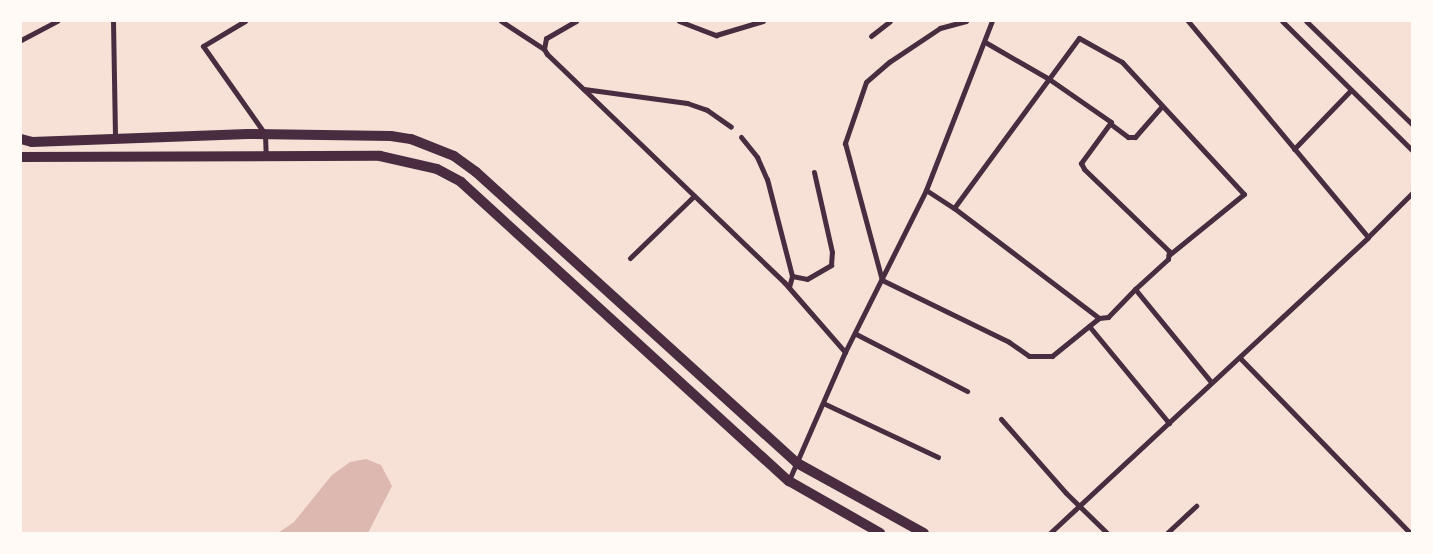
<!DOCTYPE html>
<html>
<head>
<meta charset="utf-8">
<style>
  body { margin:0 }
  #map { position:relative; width:1433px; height:554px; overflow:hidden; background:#f7e1d7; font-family:Quicksand,sans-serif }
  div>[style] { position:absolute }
  .water>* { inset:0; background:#dcb8b0 }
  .minor>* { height:5px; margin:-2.5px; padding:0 2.5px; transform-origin:2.5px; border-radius:2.5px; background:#4a2c40 }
  .secondary>* { height:10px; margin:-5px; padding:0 5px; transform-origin:5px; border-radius:5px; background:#4a2c40 }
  span { translate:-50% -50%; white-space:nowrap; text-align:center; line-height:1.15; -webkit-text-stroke:4.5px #fffaf5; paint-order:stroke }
  .frame { position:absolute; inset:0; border:22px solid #fffaf5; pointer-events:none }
</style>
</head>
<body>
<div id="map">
  <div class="water">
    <i style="clip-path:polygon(366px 459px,381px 465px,392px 486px,368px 533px,278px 533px,294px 522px,332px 475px,350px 462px)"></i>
  </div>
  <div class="minor">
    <i style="left:113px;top:21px;width:118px;rotate:89deg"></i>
    <i style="left:245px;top:21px;width:49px;rotate:149.2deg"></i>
    <i style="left:203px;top:46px;width:108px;rotate:54.8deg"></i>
    <i style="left:265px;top:134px;width:23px;rotate:88deg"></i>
    <i style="left:501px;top:21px;width:51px;rotate:33.1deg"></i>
    <i style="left:576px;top:21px;width:34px;rotate:150deg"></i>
    <i style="left:546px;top:38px;width:11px;rotate:100deg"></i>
    <i style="left:544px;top:49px;width:6px;rotate:59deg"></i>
    <i style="left:547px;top:54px;width:329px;rotate:43.9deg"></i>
    <i style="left:784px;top:282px;width:93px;rotate:48.9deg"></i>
    <i style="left:679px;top:21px;width:40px;rotate:21deg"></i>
    <i style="left:716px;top:35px;width:49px;rotate:-16.6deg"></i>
    <i style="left:966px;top:21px;width:27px;rotate:165deg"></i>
    <i style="left:940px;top:28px;width:61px;rotate:146.3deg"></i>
    <i style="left:889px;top:62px;width:30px;rotate:139deg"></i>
    <i style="left:866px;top:82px;width:65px;rotate:109deg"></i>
    <i style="left:845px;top:143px;width:142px;rotate:74.9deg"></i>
    <i style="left:882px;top:280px;width:141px;rotate:26deg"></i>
    <i style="left:1009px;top:342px;width:24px;rotate:35deg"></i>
    <i style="left:1029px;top:356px;width:23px"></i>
    <i style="left:1052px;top:356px;width:60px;rotate:-39deg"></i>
    <i style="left:1188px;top:21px;width:281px;rotate:50.2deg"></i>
    <i style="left:1282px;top:21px;width:183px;rotate:44.8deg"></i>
    <i style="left:1306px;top:21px;width:148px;rotate:44.2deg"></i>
    <i style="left:871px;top:36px;width:24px;rotate:-38deg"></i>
    <i style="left:21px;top:40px;width:41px;rotate:-27.8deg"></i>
    <i style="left:985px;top:42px;width:74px;rotate:30deg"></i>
    <i style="left:1049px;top:79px;width:75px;rotate:34.7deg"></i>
    <i style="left:1111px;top:122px;width:51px;rotate:126.2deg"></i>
    <i style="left:1081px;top:163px;width:7px;rotate:63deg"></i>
    <i style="left:1084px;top:169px;width:118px;rotate:44deg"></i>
    <i style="left:1169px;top:251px;width:8px;rotate:97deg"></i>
    <i style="left:1168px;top:259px;width:45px;rotate:137.7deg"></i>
    <i style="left:584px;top:89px;width:104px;rotate:7.7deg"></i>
    <i style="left:687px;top:103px;width:21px;rotate:19deg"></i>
    <i style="left:707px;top:110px;width:29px;rotate:35deg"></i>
    <i style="left:1112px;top:125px;width:20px;rotate:37deg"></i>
    <i style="left:1128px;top:137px;width:7px"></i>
    <i style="left:1135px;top:137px;width:41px;rotate:-48.9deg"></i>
    <i style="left:741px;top:137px;width:26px;rotate:51deg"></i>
    <i style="left:757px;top:157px;width:24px;rotate:66deg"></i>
    <i style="left:767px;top:179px;width:100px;rotate:75.5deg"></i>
    <i style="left:792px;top:276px;width:11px;rotate:105deg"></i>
    <i style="left:1294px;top:149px;width:82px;rotate:-46deg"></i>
    <i style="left:926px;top:190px;width:33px;rotate:33deg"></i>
    <i style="left:954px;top:208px;width:182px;rotate:37.2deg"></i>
    <i style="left:1099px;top:318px;width:9px;rotate:-6deg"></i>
    <i style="left:1108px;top:317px;width:39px;rotate:-46deg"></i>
    <i style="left:1135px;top:289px;width:120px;rotate:50.7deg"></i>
    <i style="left:954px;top:208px;width:211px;rotate:-53.7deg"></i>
    <i style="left:1079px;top:38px;width:49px;rotate:29.2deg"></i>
    <i style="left:1122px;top:62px;width:180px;rotate:47.3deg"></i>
    <i style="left:1244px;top:194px;width:97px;rotate:140.9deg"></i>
    <i style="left:630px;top:258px;width:89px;rotate:-44.1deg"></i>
    <i style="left:792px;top:276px;width:15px;rotate:11deg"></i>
    <i style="left:807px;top:279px;width:28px;rotate:-30deg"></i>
    <i style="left:831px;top:265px;width:13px;rotate:-86deg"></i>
    <i style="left:832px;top:252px;width:82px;rotate:-102.7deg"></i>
    <i style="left:1089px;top:326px;width:126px;rotate:50.5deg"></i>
    <i style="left:856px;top:334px;width:125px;rotate:27.2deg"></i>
    <i style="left:1240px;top:358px;width:244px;rotate:45.8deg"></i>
    <i style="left:823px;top:403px;width:127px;rotate:25.2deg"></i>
    <i style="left:1001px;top:419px;width:98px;rotate:48.7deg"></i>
    <i style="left:1066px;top:493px;width:57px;rotate:44.3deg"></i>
    <i style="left:789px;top:480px;width:140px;rotate:-66.4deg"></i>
    <i style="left:845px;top:352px;width:181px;rotate:-63.4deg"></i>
    <i style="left:926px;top:190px;width:181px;rotate:-68.7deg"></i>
    <i style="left:1050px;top:533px;width:434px;rotate:-42.9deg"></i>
    <i style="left:1368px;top:237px;width:62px;rotate:-45deg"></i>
    <i style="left:1167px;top:533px;width:40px;rotate:-43deg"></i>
  </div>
  <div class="secondary">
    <i style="left:21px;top:139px;width:11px;rotate:15deg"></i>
    <i style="left:32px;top:142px;width:216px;rotate:-2.1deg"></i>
    <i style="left:248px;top:134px;width:143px;rotate:0.8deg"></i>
    <i style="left:391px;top:136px;width:20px;rotate:9deg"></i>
    <i style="left:411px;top:139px;width:46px;rotate:21.6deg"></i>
    <i style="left:454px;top:156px;width:27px;rotate:36deg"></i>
    <i style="left:476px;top:172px;width:433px;rotate:42.2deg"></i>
    <i style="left:797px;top:463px;width:145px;rotate:28.9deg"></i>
    <i style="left:21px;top:157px;width:359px;rotate:-0.2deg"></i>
    <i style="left:380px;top:156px;width:58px;rotate:12.8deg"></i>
    <i style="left:437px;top:169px;width:27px;rotate:28deg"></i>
    <i style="left:461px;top:182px;width:444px;rotate:42.4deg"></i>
    <i style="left:789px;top:481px;width:105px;rotate:29.7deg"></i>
  </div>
  <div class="frame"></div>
</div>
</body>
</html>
